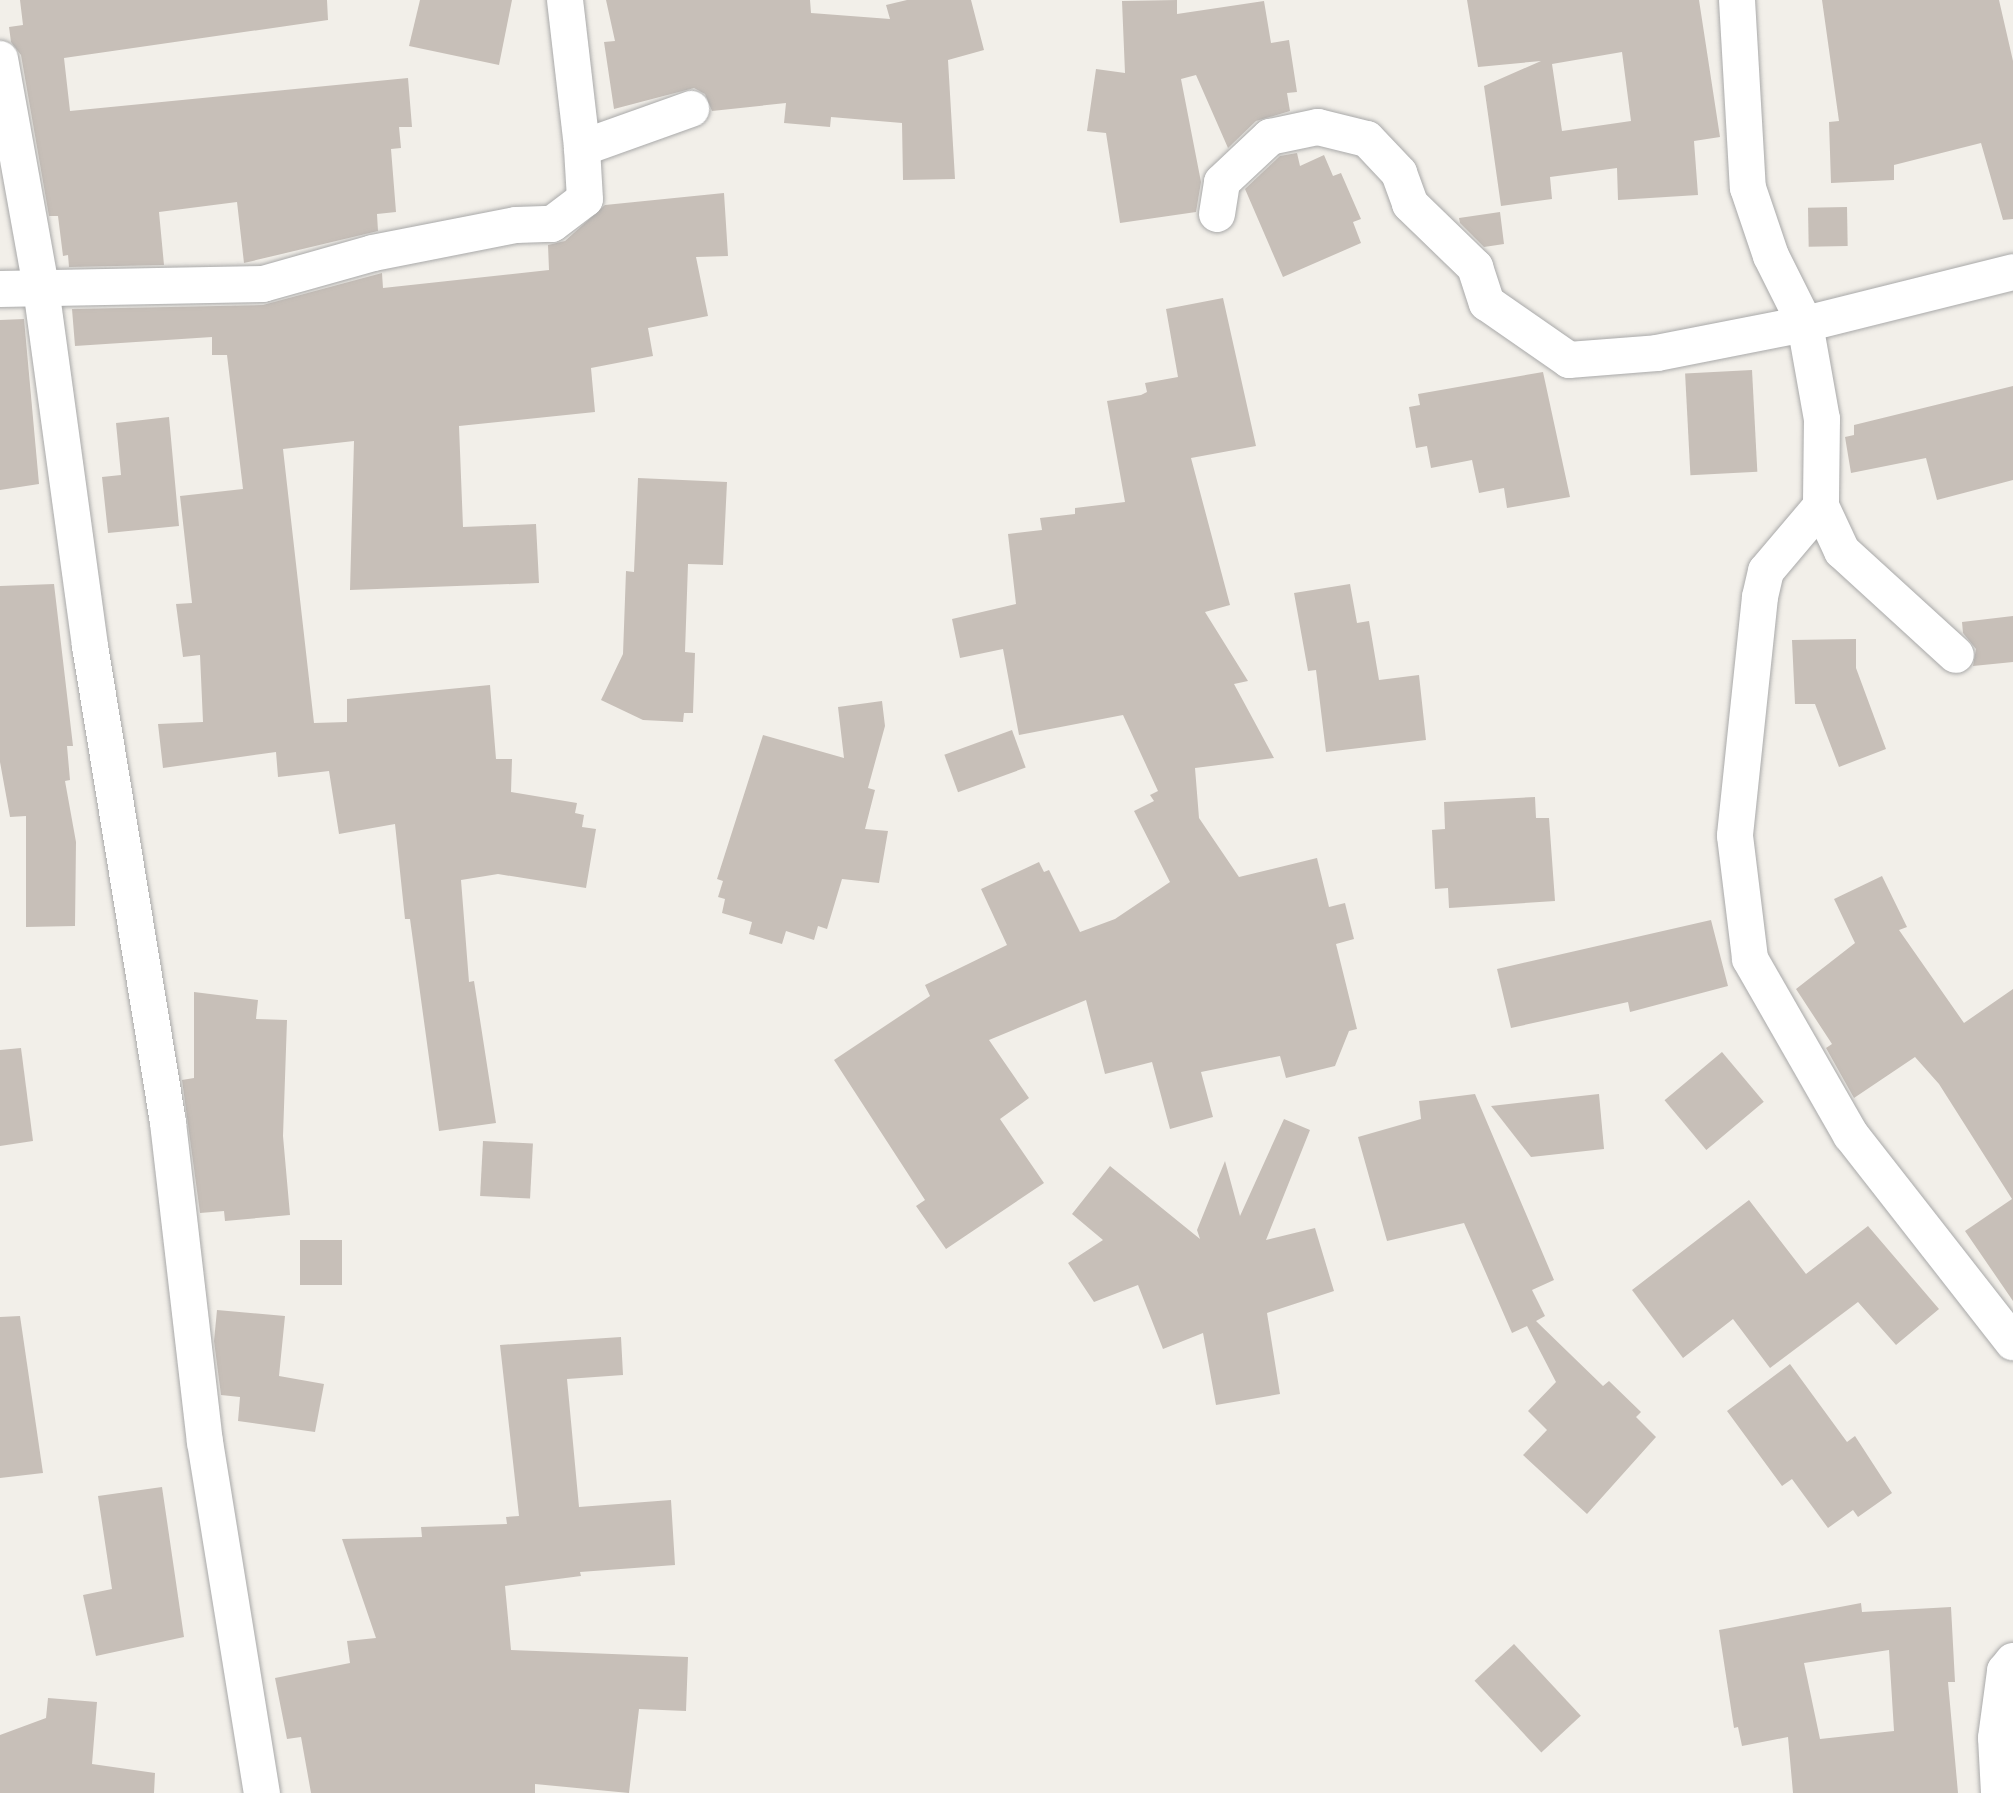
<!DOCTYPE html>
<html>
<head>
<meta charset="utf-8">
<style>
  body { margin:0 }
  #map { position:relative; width:2013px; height:1793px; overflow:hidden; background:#f2efe9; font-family:"Fira Sans",sans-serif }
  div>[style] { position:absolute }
  .building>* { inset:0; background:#c7bfb8; transform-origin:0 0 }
  .roads { filter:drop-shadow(0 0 2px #a9a9a9) drop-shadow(0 0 2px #a9a9a9) }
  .minor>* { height:36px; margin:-18px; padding:0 18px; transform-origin:18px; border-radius:18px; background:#fff }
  span { translate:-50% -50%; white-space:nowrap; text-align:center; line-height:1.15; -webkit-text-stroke:8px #fff; paint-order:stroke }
</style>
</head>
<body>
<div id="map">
  <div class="building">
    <i style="clip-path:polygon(20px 0,327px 0,328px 20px,64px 58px,70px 111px,408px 78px,412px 127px,399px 127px,401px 148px,391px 149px,396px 212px,377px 214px,378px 231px,244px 263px,237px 202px,159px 212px,164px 265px,69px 267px,68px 255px,63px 256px,58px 216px,49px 216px,21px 55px,11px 42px,9px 27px,23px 25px)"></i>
    <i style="clip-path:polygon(420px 0,512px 0,499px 65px,409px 46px)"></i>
    <i style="clip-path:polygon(606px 0,810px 0,811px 13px,890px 19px,886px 5px,907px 0,971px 0,984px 50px,948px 60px,955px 179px,903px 180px,902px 123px,831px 117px,830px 127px,784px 123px,786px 103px,712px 111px,705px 94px,694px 88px,614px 109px,604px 42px,615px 41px)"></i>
    <i style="clip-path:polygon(1177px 0,1177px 14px,1264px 1px,1271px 43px,1289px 40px,1297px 92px,1287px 93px,1290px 111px,1256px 121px,1228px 148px,1196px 75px,1181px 79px,1201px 182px,1196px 212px,1120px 223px,1106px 133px,1087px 131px,1096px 69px,1125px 73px,1122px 1px)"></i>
    <i style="clip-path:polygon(evenodd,1467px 0,1699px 0,1720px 137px,1694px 141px,1698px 195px,1618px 200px,1617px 168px,1550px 177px,1552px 199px,1501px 206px,1484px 86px,1541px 61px,1478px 67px,1467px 0,1622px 52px,1631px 121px,1562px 131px,1552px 64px,1622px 52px)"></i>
    <i style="clip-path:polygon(1822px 0,1999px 0,2013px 61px,2013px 219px,2003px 220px,1981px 143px,1894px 165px,1894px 180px,1831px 183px,1829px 122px,1839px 121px)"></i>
    <i style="clip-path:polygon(1297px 153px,1300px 166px,1324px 155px,1333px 176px,1341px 173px,1361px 219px,1353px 222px,1361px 243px,1283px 277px,1245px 189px,1280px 156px)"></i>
    <i style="clip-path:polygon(724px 193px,728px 256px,696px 257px,708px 316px,648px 328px,653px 356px,591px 368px,595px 412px,459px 426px,463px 527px,536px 524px,539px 583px,350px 590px,354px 441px,283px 449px,314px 723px,347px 722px,347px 699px,490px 685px,496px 759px,512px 759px,511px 792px,577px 803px,575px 813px,584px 815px,582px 827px,596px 829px,586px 888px,498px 874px,461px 880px,469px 982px,474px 981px,496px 1123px,439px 1131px,410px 919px,405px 919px,395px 824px,339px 834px,329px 771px,278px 777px,276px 752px,163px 768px,158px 724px,203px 722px,200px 655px,183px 657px,176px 604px,192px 603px,180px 496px,243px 489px,227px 355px,212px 355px,212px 337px,75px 346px,72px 309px,263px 305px,382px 273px,383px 288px,549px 270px,548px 245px,565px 241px,605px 205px)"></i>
    <i style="left:1847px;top:207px;width:39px;height:39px;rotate:89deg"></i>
    <i style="clip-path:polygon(1500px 212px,1504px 244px,1484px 247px,1460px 223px,1459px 218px)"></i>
    <i style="clip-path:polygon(1223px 298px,1256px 446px,1191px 458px,1230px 605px,1205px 612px,1248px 681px,1234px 684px,1274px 758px,1195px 768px,1199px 818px,1239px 877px,1317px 858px,1329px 907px,1345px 903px,1354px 939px,1336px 944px,1357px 1029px,1349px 1031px,1335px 1066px,1286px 1078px,1280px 1056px,1201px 1072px,1213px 1117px,1170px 1129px,1152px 1062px,1105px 1074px,1086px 1000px,989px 1040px,1029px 1098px,1000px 1119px,1044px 1183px,946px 1249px,916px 1206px,925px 1200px,834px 1060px,930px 996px,925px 985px,1007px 945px,981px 889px,1039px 862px,1044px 872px,1049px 870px,1080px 932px,1115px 919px,1170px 882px,1134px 811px,1154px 801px,1150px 795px,1158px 791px,1123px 715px,1019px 735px,1003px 649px,960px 658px,952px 619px,1016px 604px,1008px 534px,1042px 530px,1040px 518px,1075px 514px,1075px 508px,1125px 502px,1107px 401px,1141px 395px,1147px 392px,1145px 383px,1178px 377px,1166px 309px)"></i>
    <i style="clip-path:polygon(24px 319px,39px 484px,0 490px,0 320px)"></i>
    <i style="left:1752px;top:370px;width:102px;height:67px;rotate:87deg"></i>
    <i style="clip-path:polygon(1543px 372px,1570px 497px,1507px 508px,1504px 488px,1479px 493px,1472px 460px,1431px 468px,1427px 446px,1416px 448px,1409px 407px,1420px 405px,1418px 394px)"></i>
    <i style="clip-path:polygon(2013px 386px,2013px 480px,1937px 500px,1926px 458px,1851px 473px,1845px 437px,1854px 435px,1854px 425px)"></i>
    <i style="clip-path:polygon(169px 417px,179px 526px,108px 533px,102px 477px,121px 475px,116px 423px)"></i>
    <i style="clip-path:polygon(638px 478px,727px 482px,723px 565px,688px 564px,685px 652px,695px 653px,693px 713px,684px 713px,683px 722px,643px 720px,601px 700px,623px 654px,626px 571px,634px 572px)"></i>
    <i style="clip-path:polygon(54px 584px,73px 746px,67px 746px,70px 780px,65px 781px,76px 842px,75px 926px,26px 927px,26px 816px,10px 817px,0 762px,0 586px)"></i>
    <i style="clip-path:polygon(1350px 584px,1357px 623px,1369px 621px,1379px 680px,1419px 675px,1426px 740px,1326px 752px,1316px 670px,1308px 671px,1294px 593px)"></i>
    <i style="clip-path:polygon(2013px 616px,2013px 662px,1973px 666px,1976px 649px,1963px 633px,1962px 622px)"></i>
    <i style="clip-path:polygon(1856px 639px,1856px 668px,1886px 749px,1839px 767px,1815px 704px,1795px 704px,1792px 640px)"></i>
    <i style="clip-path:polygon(882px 701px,885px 726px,868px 788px,875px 790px,865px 829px,888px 831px,879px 883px,842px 879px,827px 929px,818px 926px,814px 940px,786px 931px,782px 944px,749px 934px,752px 922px,722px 913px,725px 899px,718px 897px,723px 881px,717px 879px,763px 735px,844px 758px,838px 707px)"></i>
    <i style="left:1012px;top:730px;width:40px;height:72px;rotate:70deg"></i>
    <i style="clip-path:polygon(1535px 797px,1536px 818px,1549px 818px,1555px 901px,1449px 908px,1448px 888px,1435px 889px,1432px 830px,1445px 829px,1444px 802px)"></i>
    <i style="clip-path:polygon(1882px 876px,1907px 927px,1899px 930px,1964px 1023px,2013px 989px,2013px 1301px,1965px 1231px,2012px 1199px,1939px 1084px,1915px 1057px,1854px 1098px,1826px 1048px,1832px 1044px,1796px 989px,1855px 943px,1834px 899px)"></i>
    <i style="clip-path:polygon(1711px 920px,1728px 986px,1630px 1012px,1628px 1002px,1511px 1028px,1497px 969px)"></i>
    <i style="clip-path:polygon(194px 992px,258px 1000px,256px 1019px,287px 1020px,283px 1136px,290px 1215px,225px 1221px,224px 1211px,200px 1213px,182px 1080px,194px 1078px)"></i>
    <i style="clip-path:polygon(21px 1048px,33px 1141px,0 1146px,0 1050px)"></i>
    <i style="left:1722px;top:1052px;width:65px;height:75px;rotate:50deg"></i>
    <i style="clip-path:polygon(1475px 1094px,1554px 1280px,1532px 1290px,1545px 1316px,1536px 1321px,1603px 1386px,1609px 1381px,1641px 1412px,1636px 1417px,1656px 1437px,1587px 1514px,1523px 1455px,1547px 1430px,1528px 1411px,1556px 1382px,1527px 1326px,1512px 1333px,1464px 1223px,1387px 1241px,1358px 1137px,1421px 1119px,1419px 1101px)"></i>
    <i style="clip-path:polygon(1599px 1094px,1604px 1149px,1531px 1157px,1491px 1106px)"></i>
    <i style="clip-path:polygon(1284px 1119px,1310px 1130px,1266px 1240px,1315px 1228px,1334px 1291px,1267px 1313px,1280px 1394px,1216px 1405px,1203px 1333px,1163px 1349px,1138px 1285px,1094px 1302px,1068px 1263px,1103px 1240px,1072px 1214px,1110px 1166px,1200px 1239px,1197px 1230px,1225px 1161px,1240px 1216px)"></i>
    <i style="left:483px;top:1141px;width:50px;height:55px;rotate:3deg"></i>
    <i style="clip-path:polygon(1749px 1200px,1806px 1274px,1868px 1226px,1939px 1309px,1896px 1345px,1858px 1302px,1770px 1368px,1733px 1319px,1683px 1358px,1632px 1290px)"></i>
    <i style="left:300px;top:1240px;width:42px;height:45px"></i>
    <i style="clip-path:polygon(217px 1310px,285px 1316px,279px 1376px,324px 1384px,315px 1432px,238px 1421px,240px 1397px,221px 1395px,214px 1341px)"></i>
    <i style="clip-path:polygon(20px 1316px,43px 1473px,0 1478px,0 1317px)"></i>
    <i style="clip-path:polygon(621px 1337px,623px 1375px,567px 1379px,579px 1507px,671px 1500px,675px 1565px,580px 1572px,581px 1576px,505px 1586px,511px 1650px,688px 1657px,686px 1711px,639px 1709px,629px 1793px,535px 1784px,535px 1793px,311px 1793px,301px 1737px,287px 1739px,275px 1678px,350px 1663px,347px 1641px,376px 1638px,342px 1539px,422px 1537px,421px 1527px,507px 1524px,506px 1517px,519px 1516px,500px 1345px)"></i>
    <i style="clip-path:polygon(1790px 1364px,1847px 1442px,1855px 1436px,1892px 1493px,1858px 1517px,1853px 1510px,1828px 1528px,1792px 1479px,1782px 1486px,1727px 1411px)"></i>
    <i style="clip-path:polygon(162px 1487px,184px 1637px,96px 1656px,83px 1595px,112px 1589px,98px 1496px)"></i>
    <i style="clip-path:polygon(evenodd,1861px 1603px,1862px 1612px,1951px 1607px,1955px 1682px,1948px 1682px,1958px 1793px,1793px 1793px,1788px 1737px,1742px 1746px,1738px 1727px,1734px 1728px,1719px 1630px,1861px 1603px,1889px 1650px,1894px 1731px,1820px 1739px,1804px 1663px,1889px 1650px)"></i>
    <i style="left:1514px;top:1644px;width:98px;height:54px;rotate:47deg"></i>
    <i style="clip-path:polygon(48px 1698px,97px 1702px,92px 1764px,155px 1773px,154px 1793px,0 1793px,0 1735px,46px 1718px)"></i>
  </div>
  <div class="roads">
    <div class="minor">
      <i style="left:565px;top:0;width:149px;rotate:83.4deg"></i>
      <i style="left:1737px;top:0;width:188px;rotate:86.7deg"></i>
      <i style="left:1748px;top:188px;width:72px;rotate:71.3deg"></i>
      <i style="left:1771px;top:256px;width:76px;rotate:63.4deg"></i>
      <i style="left:1805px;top:324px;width:97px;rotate:79.9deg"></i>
      <i style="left:1822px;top:419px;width:87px;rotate:90.7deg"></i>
      <i style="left:1821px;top:506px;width:50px;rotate:65deg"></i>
      <i style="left:1842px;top:551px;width:154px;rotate:42.4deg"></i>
      <i style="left:0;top:59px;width:233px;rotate:79.8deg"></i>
      <i style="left:41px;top:288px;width:361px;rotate:82.2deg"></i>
      <i style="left:90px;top:646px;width:483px;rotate:80.7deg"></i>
      <i style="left:168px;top:1123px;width:321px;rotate:83.4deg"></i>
      <i style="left:205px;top:1442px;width:356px;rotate:80.8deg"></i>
      <i style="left:1217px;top:214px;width:32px;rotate:-81deg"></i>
      <i style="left:1222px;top:182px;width:66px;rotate:-43.2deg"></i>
      <i style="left:1270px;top:137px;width:49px;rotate:-11.8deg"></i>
      <i style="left:1318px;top:127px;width:50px;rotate:13.8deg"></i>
      <i style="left:1367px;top:139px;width:47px;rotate:46.7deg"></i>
      <i style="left:1399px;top:173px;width:33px;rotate:70deg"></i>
      <i style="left:1410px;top:204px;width:91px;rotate:44.1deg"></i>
      <i style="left:1475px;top:267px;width:38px;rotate:72deg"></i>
      <i style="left:1487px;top:303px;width:100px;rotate:34.8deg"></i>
      <i style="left:1569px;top:360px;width:88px;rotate:-4.5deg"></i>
      <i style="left:1657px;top:353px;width:151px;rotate:-11.1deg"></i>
      <i style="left:1805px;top:324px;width:214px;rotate:-14deg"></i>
      <i style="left:0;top:289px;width:263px;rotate:-1.1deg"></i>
      <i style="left:263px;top:284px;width:114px;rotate:-15.7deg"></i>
      <i style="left:373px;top:253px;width:146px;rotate:-11.1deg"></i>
      <i style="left:516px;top:225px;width:36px;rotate:-2deg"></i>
      <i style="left:552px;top:224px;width:41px;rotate:-37.1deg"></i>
      <i style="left:585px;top:199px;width:51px;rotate:-93.4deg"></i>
      <i style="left:582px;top:148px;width:116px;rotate:-19.7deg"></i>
      <i style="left:1821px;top:506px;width:85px;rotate:130.2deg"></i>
      <i style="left:1766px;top:571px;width:27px;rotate:103deg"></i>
      <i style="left:1760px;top:597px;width:240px;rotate:96deg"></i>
      <i style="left:1735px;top:836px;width:124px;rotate:83deg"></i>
      <i style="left:1750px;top:959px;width:203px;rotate:60.2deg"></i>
      <i style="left:1851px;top:1135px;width:263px;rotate:52deg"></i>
      <i style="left:1999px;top:1793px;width:55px;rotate:-93.1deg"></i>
      <i style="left:1996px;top:1738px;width:68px;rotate:-82.3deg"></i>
      <i style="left:2005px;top:1671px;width:13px;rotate:-51deg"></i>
    </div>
  </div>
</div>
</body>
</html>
